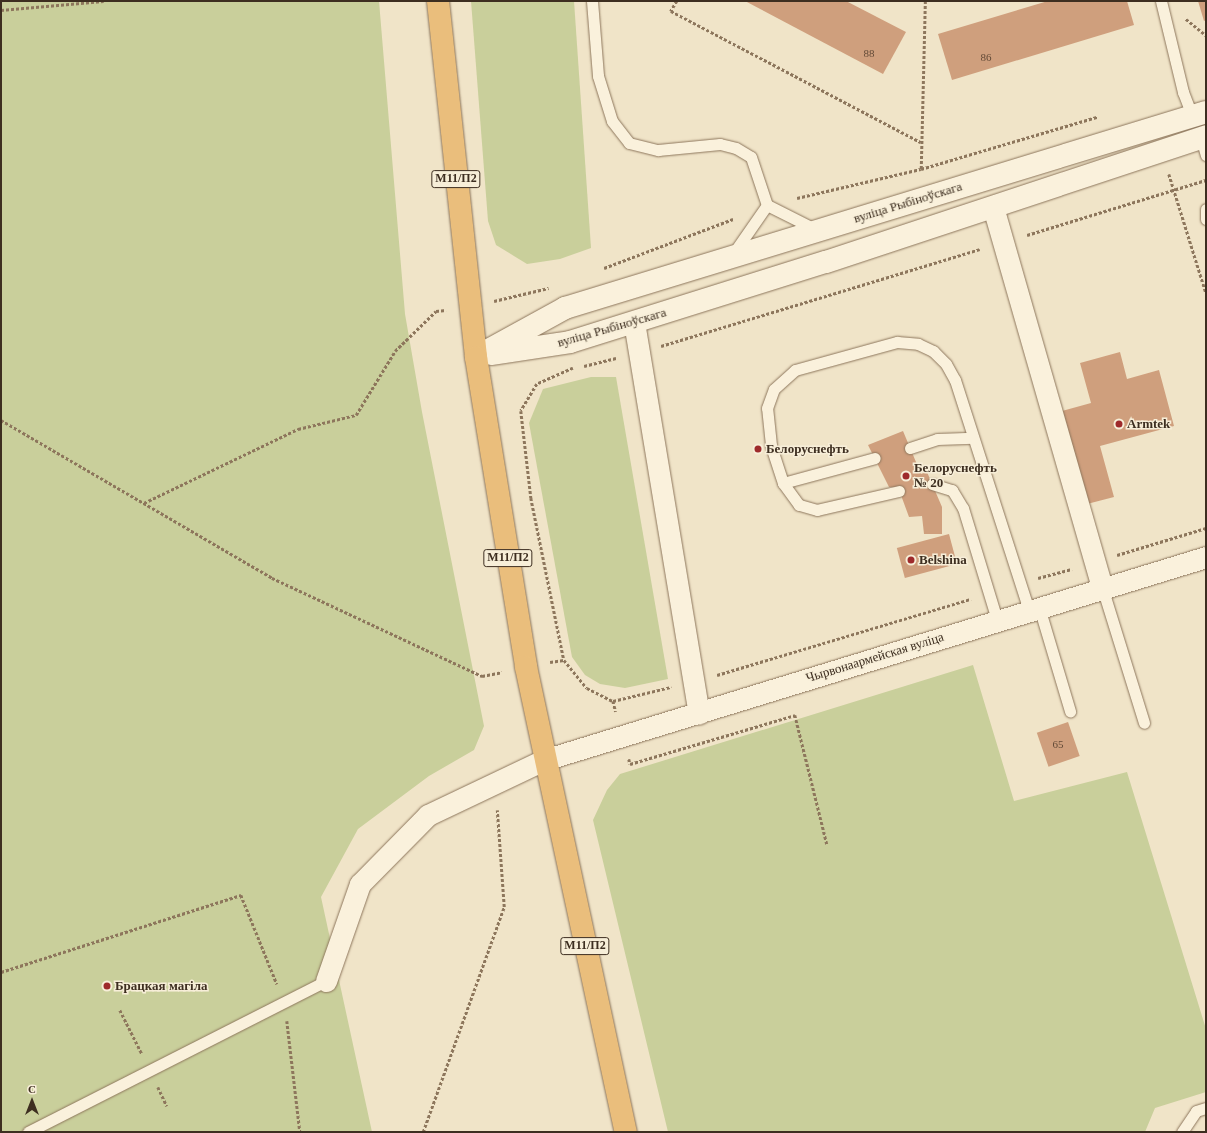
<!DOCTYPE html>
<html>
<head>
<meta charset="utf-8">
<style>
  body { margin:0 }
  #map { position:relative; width:1207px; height:1133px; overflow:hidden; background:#f0e4c8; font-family:"Times New Roman",serif }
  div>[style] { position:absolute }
  .green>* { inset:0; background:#c9cf9b }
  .building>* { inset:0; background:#cf9f7d; transform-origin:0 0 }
  .path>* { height:2.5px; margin-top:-1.25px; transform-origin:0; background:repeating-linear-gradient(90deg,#8d765c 0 3px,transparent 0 5px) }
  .roads { filter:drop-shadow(0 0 1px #8d765c) drop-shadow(0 0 1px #8d765c) }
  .service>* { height:11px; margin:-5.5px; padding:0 5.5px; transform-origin:5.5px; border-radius:5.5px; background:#faf1dc }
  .minor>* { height:21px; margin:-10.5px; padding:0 10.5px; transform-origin:10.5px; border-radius:10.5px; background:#faf1dc }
  .secondary>* { height:22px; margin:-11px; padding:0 11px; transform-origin:11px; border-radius:11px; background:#faf1dc }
  .trunk>* { height:22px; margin:-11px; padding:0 11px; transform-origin:11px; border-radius:11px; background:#eabe7c }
  .dots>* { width:11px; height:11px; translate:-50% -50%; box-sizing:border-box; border:2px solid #f7eed8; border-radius:50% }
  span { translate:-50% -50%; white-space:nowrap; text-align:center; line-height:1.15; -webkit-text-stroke:3px #f7eed8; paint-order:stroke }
  .number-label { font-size:11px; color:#624a37 }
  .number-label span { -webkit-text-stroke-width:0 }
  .shield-label span { padding:1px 3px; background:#f7eed8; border:1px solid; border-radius:3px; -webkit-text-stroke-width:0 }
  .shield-label { font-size:12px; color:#3d2e20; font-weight:700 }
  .street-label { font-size:13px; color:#3d2e20 }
  .poi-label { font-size:13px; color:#3d2e20; font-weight:700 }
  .left { translate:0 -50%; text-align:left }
  .frame { position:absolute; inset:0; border:2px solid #3d2e20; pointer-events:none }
  .north { position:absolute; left:12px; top:1081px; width:40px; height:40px; -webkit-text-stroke:3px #f7eed8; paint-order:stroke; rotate:0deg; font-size:11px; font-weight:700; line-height:16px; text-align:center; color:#3d2e20 }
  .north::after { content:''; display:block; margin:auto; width:14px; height:18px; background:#3d2e20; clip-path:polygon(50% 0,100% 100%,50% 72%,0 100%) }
</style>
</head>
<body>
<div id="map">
  <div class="green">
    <i style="clip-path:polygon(1px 1px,379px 1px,405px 314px,422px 412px,484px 726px,474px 750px,429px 776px,358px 829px,321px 897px,372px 1132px,1px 1132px)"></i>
    <i style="clip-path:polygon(471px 1px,574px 1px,591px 248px,560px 259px,527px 264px,496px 245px,488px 221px)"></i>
    <i style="clip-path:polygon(591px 377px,616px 377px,668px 679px,625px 688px,600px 684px,585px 675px,572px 657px,529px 423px,543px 389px)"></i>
    <i style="clip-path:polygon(973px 665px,1014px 801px,1127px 772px,1206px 1029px,1206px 1092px,1155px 1108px,1145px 1132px,668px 1132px,593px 820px,607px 790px,620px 774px)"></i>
  </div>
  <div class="building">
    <i style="clip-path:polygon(745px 1px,846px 1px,906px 32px,883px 74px)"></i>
    <i style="clip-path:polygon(1048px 1px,1127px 1px,1134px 25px,952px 80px,938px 34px)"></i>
    <i style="clip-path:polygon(1198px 1px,1206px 1px,1206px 20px,1204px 21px)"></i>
    <i style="clip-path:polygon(1120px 352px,1127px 379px,1159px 370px,1174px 426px,1100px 446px,1114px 497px,1087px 504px,1062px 411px,1091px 403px,1080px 363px)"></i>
    <i style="clip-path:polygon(903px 431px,921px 474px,927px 472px,942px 507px,942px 534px,924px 534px,922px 516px,909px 517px,898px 487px,889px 487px,868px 445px)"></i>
    <i style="left:949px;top:534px;width:31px;height:54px;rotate:75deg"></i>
    <i style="left:1068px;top:722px;width:36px;height:33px;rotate:71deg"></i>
  </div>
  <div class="path">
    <i style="left:677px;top:1px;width:12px;rotate:121deg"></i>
    <i style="left:671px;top:11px;width:282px;rotate:27.7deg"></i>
    <i style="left:1px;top:10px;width:103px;rotate:-5deg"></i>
    <i style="left:1186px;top:19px;width:26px;rotate:39deg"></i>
    <i style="left:921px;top:169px;width:168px;rotate:-88.6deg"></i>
    <i style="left:1169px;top:174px;width:125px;rotate:72.7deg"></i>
    <i style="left:797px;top:198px;width:127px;rotate:-13.2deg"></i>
    <i style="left:921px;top:169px;width:184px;rotate:-16.5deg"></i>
    <i style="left:1027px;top:235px;width:187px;rotate:-17.1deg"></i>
    <i style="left:604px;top:268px;width:138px;rotate:-20.8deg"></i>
    <i style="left:494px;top:301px;width:56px;rotate:-13.5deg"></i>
    <i style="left:661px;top:346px;width:333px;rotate:-16.9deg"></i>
    <i style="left:584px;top:366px;width:33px;rotate:-14deg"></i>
    <i style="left:573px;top:368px;width:39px;rotate:156deg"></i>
    <i style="left:537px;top:384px;width:31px;rotate:121deg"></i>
    <i style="left:521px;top:411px;width:88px;rotate:83.4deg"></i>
    <i style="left:531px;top:498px;width:165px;rotate:78.5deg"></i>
    <i style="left:564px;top:660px;width:36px;rotate:51deg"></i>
    <i style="left:587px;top:688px;width:29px;rotate:27deg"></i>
    <i style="left:613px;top:701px;width:60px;rotate:-13.6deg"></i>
    <i style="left:1px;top:420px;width:314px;rotate:30.2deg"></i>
    <i style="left:272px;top:578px;width:232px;rotate:25deg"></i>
    <i style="left:482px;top:676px;width:20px;rotate:-11deg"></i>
    <i style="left:144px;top:503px;width:171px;rotate:-25.7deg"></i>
    <i style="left:298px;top:429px;width:60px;rotate:-13.6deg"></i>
    <i style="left:356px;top:415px;width:75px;rotate:-58.6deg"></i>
    <i style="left:395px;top:351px;width:57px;rotate:-44.3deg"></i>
    <i style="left:436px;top:311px;width:10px;rotate:-6deg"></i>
    <i style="left:1117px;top:555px;width:93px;rotate:-16.9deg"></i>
    <i style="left:1038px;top:578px;width:35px;rotate:-15deg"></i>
    <i style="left:550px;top:662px;width:14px;rotate:-8deg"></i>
    <i style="left:717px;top:675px;width:265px;rotate:-16.7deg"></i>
    <i style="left:613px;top:701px;width:11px;rotate:75deg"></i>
    <i style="left:629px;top:759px;width:5px;rotate:79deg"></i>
    <i style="left:630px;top:764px;width:172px;rotate:-16.5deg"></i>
    <i style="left:795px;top:715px;width:133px;rotate:76.1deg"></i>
    <i style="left:1px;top:972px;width:252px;rotate:-17.8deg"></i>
    <i style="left:241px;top:895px;width:96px;rotate:68deg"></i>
    <i style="left:120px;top:1010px;width:49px;rotate:63.4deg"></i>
    <i style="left:287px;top:1021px;width:112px;rotate:83.3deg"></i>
    <i style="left:158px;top:1087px;width:21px;rotate:65deg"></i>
    <i style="left:423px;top:1132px;width:239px;rotate:-70.2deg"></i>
    <i style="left:504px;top:907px;width:97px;rotate:-94.1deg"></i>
  </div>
  <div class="roads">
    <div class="service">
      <i style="left:592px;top:1px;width:75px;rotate:85.4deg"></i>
      <i style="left:598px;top:76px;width:47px;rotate:72.7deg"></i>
      <i style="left:612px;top:121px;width:28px;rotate:52deg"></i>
      <i style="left:629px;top:143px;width:30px;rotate:14deg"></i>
      <i style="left:658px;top:150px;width:62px;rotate:-5.5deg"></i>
      <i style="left:720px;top:144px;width:16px;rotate:14deg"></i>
      <i style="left:736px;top:148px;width:17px;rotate:31deg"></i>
      <i style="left:751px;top:157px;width:51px;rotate:71.6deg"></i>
      <i style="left:767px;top:205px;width:56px;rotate:26.6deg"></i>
      <i style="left:1161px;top:1px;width:94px;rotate:76.4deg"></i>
      <i style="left:1183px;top:92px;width:26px;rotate:69deg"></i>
      <i style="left:1201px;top:138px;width:18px;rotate:74deg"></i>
      <i style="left:1206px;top:209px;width:10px;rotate:90deg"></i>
      <i style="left:733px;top:254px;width:60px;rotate:-55.2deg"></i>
      <i style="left:910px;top:448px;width:28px;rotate:-18deg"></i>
      <i style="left:937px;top:439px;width:36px;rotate:-2deg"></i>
      <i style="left:783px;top:483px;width:95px;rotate:-15.2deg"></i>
      <i style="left:932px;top:484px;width:21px;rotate:17deg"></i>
      <i style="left:952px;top:490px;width:21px;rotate:59deg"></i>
      <i style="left:963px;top:508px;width:117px;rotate:73.1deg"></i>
      <i style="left:899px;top:491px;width:84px;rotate:167deg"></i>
      <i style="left:817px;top:510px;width:19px;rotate:-164deg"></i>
      <i style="left:799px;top:505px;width:27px;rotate:-126deg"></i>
      <i style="left:783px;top:483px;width:40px;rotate:-108deg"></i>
      <i style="left:771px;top:445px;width:37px;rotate:-96deg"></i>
      <i style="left:767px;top:408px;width:20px;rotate:-70deg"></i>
      <i style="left:774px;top:389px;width:28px;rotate:-42deg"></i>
      <i style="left:795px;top:370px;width:106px;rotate:-15.4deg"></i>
      <i style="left:897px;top:342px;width:21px;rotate:5deg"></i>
      <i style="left:918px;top:344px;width:17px;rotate:25deg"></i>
      <i style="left:933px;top:351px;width:18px;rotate:45deg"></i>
      <i style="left:946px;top:364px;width:18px;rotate:61deg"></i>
      <i style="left:955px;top:380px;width:242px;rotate:72.2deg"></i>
      <i style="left:1102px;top:587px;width:142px;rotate:72.8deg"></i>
      <i style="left:1039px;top:607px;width:109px;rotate:73.4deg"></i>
      <i style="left:28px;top:1132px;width:334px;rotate:-26.9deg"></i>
      <i style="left:1182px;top:1132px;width:25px;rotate:-56deg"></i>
      <i style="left:1196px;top:1111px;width:10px;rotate:-17deg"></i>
    </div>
    <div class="minor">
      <i style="left:993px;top:207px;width:395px;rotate:74deg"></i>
      <i style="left:634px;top:322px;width:397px;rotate:80.6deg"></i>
      <i style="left:326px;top:981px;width:103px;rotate:-70.7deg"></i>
      <i style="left:360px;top:884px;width:97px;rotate:-45.4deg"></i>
      <i style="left:428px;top:815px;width:128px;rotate:-25.4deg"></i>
      <i style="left:544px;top:760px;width:692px;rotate:-17.05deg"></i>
    </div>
    <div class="secondary">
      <i style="left:491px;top:354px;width:80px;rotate:-8.6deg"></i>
      <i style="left:570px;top:342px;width:268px;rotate:-17.4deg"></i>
      <i style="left:826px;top:262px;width:400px;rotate:-18.3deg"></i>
      <i style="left:476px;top:357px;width:102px;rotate:-28.8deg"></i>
      <i style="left:565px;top:308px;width:670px;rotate:-17deg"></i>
    </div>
    <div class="trunk">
      <i style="left:438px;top:1px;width:358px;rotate:83.9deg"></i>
      <i style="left:476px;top:357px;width:314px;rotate:80.8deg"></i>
      <i style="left:526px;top:667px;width:476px;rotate:77.9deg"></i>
    </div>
  </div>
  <div class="dots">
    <i style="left:1119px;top:424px;background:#9e2a2b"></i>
    <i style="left:758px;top:449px;background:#9e2a2b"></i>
    <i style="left:906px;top:476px;background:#9e2a2b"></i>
    <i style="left:911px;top:560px;background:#9e2a2b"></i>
    <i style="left:107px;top:986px;background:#9e2a2b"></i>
  </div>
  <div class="number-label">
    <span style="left:869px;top:53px">88</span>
    <span style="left:986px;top:57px">86</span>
    <span style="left:1058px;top:744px">65</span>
  </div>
  <div class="shield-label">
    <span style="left:456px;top:179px">М11/П2</span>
    <span style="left:508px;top:558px">М11/П2</span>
    <span style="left:585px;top:946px">М11/П2</span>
  </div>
  <div class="street-label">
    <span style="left:908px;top:203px;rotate:-17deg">вуліца Рыбіноўскага</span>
    <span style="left:612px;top:328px;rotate:-16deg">вуліца Рыбіноўскага</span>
    <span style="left:875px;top:658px;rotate:-17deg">Чырвонаармейская вуліца</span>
  </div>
  <div class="poi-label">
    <span class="left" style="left:1127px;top:424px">Armtek</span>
    <span class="left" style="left:766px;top:449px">Белоруснефть</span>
    <span class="left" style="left:914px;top:476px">Белоруснефть<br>№ 20</span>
    <span class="left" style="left:919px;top:560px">Belshina</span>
    <span class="left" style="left:115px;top:986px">Брацкая магіла</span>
  </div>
  <div class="frame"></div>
  <div class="north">С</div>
</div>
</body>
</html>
